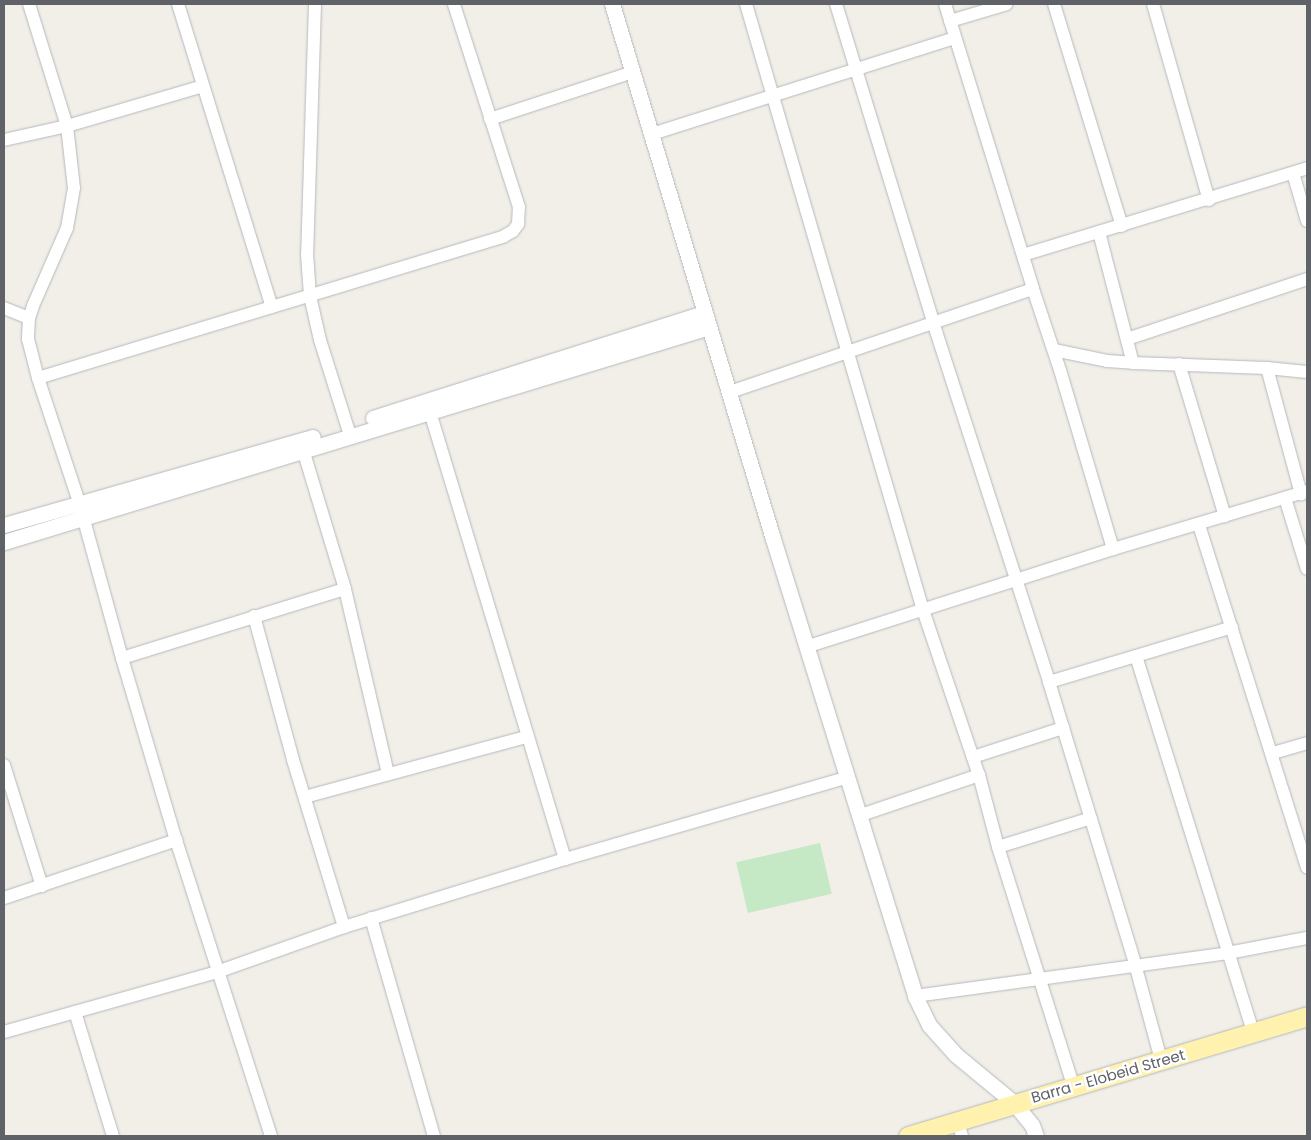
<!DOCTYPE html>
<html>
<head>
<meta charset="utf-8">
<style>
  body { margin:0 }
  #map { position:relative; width:1311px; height:1140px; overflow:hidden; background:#f1efe8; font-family:Poppins,sans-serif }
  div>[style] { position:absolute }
  .green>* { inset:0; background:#c5e8c5; transform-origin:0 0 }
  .roads { filter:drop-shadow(0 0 1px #b5b8bc) drop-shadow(0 0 1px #b5b8bc) }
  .minor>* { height:12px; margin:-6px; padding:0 6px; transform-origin:6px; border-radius:6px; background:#fff }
  .tertiary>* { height:15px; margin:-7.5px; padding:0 7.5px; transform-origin:7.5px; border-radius:7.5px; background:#fff }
  .primary>* { height:19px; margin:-9.5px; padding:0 9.5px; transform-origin:9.5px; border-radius:9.5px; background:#fff2af }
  span { translate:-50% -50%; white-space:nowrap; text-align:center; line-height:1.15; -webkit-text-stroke:5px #fff; paint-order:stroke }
  .street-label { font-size:15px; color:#5f6368 }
  .frame { position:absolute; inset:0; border:5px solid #5f6368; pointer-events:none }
</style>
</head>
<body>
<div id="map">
  <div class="green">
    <i style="left:820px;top:843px;width:52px;height:86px;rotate:77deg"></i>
  </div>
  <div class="roads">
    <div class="minor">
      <i style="left:29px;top:4px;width:128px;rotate:72.7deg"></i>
      <i style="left:67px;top:126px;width:62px;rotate:83.6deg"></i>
      <i style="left:74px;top:188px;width:41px;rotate:99.9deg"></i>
      <i style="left:67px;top:228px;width:85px;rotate:113.6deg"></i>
      <i style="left:33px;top:306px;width:13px;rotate:108deg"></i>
      <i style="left:29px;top:318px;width:21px;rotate:93deg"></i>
      <i style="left:28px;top:339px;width:40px;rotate:75.6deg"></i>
      <i style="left:38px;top:378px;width:131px;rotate:71.7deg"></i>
      <i style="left:79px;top:502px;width:162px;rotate:74.6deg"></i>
      <i style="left:122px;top:658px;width:190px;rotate:73.5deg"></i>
      <i style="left:176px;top:840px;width:311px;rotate:72.2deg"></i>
      <i style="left:178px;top:4px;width:317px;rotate:72.8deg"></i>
      <i style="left:315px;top:4px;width:250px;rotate:91.8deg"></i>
      <i style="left:307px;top:254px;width:42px;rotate:85.9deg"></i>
      <i style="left:310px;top:296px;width:45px;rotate:77.2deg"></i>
      <i style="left:320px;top:340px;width:100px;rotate:72.5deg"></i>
      <i style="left:746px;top:4px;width:631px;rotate:73.72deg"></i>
      <i style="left:923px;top:610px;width:174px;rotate:71.3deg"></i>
      <i style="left:979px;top:775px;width:74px;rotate:75.2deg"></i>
      <i style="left:998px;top:847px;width:250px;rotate:72.5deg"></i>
      <i style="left:836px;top:4px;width:332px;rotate:73deg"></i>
      <i style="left:933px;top:322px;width:378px;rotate:72.1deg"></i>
      <i style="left:1049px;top:682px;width:295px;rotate:73deg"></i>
      <i style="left:1135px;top:964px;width:99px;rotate:74.8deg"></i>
      <i style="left:945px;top:4px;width:298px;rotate:72.8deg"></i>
      <i style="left:1033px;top:289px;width:85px;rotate:71.6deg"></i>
      <i style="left:1060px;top:370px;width:187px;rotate:73.5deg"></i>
      <i style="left:1054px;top:4px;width:232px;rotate:73deg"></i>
      <i style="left:1153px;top:4px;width:204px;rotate:74.1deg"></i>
      <i style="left:950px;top:21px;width:59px;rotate:-16.6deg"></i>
      <i style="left:490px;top:119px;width:151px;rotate:-18.2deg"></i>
      <i style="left:652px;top:134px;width:318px;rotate:-17.6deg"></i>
      <i style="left:4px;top:140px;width:65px;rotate:-12.5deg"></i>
      <i style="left:67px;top:126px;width:142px;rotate:-16.4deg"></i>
      <i style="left:1293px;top:173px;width:50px;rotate:73.7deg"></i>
      <i style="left:1099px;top:232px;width:135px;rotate:75.5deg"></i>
      <i style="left:1023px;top:255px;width:297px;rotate:-17deg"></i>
      <i style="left:4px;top:308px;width:27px;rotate:22deg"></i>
      <i style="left:1127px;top:339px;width:190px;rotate:-18.4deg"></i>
      <i style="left:1054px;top:350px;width:54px;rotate:11.7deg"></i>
      <i style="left:1107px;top:361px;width:26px;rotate:4deg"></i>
      <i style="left:1133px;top:363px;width:134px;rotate:2.1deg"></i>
      <i style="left:1267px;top:368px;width:40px;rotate:5.7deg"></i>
      <i style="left:1179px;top:364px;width:159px;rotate:73.2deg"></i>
      <i style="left:1267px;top:368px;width:131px;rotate:74.9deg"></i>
      <i style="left:38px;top:378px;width:487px;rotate:-16.9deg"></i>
      <i style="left:504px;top:236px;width:10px;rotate:-29deg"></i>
      <i style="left:513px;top:231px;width:9px;rotate:-54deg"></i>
      <i style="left:518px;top:224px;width:17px;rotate:-87deg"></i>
      <i style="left:519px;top:207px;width:213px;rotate:-107.8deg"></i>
      <i style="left:730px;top:392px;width:320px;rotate:-18.8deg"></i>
      <i style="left:430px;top:412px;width:467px;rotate:73.2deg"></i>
      <i style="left:301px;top:443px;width:152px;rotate:73.2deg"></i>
      <i style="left:345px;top:589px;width:190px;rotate:76.9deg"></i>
      <i style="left:1285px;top:498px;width:74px;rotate:72.8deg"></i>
      <i style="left:1199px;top:525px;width:359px;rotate:72.5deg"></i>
      <i style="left:254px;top:616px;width:149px;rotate:74.8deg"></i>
      <i style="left:293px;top:760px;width:175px;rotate:73deg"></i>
      <i style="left:806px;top:647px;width:322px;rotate:-17.7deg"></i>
      <i style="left:1113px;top:549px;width:202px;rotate:-16.6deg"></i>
      <i style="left:1136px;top:656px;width:394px;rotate:72.7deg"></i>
      <i style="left:122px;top:658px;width:233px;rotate:-17.2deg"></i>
      <i style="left:1049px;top:682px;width:191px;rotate:-16.7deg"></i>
      <i style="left:1273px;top:753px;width:35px;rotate:-16deg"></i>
      <i style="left:973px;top:757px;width:95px;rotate:-17.9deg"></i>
      <i style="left:4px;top:765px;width:127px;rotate:72.6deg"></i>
      <i style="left:305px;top:797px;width:229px;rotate:-15.2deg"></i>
      <i style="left:858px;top:816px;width:128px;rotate:-18.7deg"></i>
      <i style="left:998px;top:847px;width:97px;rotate:-17.3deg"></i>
      <i style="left:4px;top:898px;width:182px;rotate:-18.6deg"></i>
      <i style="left:371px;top:918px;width:227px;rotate:73.9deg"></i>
      <i style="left:915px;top:996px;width:316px;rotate:-7.8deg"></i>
      <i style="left:1228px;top:953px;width:80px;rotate:-10.8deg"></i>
      <i style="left:75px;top:1012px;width:130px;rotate:73deg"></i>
      <i style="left:4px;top:1032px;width:221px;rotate:-15.7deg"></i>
      <i style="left:217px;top:972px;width:135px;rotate:-19.5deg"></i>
      <i style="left:344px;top:927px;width:231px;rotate:-17.1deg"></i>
      <i style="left:565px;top:859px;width:292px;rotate:-16.1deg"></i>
      <i style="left:958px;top:1122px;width:15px;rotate:74deg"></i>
    </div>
    <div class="tertiary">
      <i style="left:612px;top:4px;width:559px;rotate:73.25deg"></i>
      <i style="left:773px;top:539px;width:479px;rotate:72.7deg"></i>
      <i style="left:915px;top:996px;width:32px;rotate:64deg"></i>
      <i style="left:929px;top:1025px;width:40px;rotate:48deg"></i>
      <i style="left:956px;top:1055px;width:75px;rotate:39.6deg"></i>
      <i style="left:1014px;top:1103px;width:28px;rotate:51deg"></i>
      <i style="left:1032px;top:1125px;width:12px;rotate:70deg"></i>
      <i style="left:373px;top:418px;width:348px;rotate:-17.6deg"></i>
      <i style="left:4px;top:525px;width:321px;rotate:-15.9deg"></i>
      <i style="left:4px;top:542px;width:737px;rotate:-16.96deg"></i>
    </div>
    <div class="primary">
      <i style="left:908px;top:1136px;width:417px;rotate:-16.7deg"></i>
    </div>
  </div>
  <div class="street-label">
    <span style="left:1108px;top:1076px;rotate:-16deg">Barra - Elobeid Street</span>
  </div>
  <div class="frame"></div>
</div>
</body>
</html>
